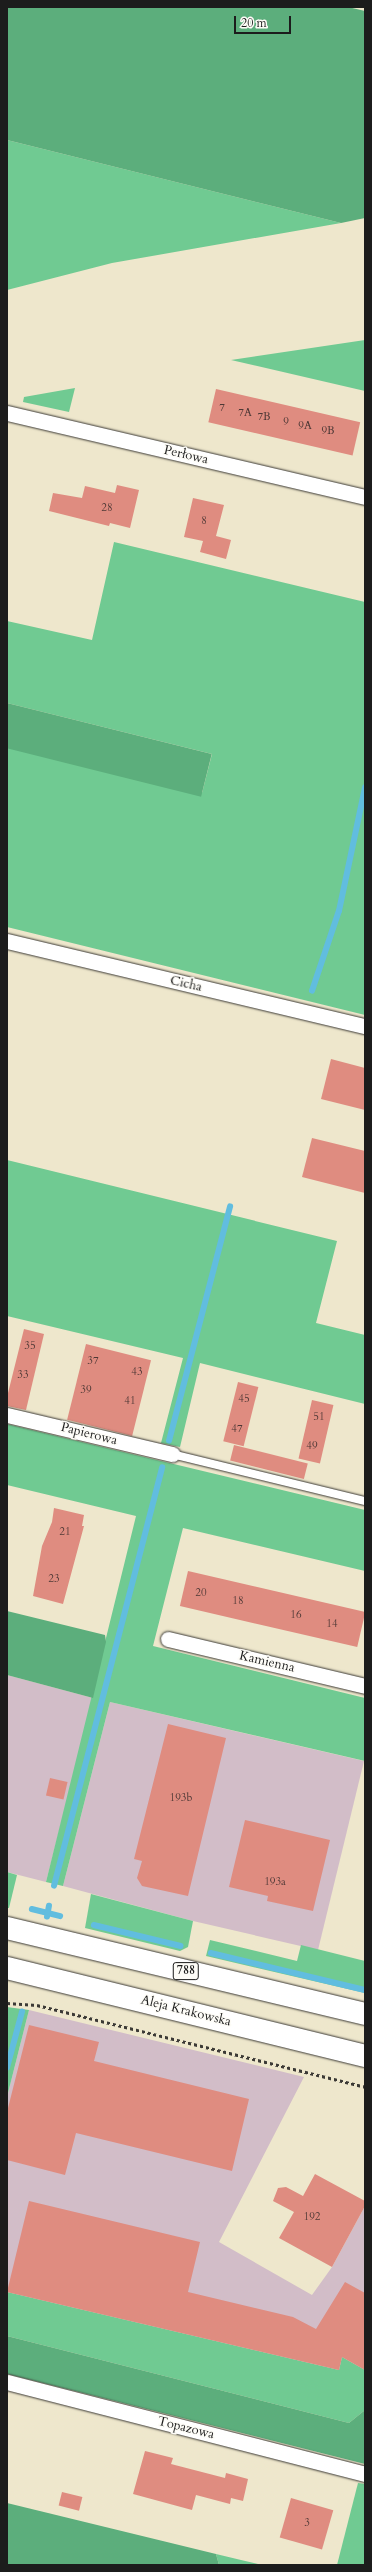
<!DOCTYPE html>
<html>
<head>
<meta charset="utf-8">
<style>
  body { margin:0 }
  #map { position:relative; width:372px; height:2572px; overflow:hidden; background:#eee7cc; font-family:Cardo,serif }
  div>[style] { position:absolute }
  .industrial>* { inset:0; background:#d2bdc8 }
  .green>* { inset:0; background:#70ca92 }
  .forest>* { inset:0; background:#5cae7c; transform-origin:0 0 }
  .stream>* { height:5.5px; margin:-2.75px; padding:0 2.75px; transform-origin:2.75px; border-radius:2.75px; background:#61bddf }
  .building>* { inset:0; background:#df8c80; transform-origin:0 0 }
  .path>* { height:2.5px; margin-top:-1.25px; transform-origin:0; background:repeating-linear-gradient(90deg,#3c3a36 0 3px,transparent 0 6px) }
  .roads { filter:drop-shadow(0 0 1px #3c3a36) drop-shadow(0 0 1px #3c3a36) }
  .lane>* { height:8px; margin:-4px; padding:0 4px; transform-origin:4px; border-radius:4px; background:#fff }
  .street>* { height:15px; margin:-7.5px; padding:0 7.5px; transform-origin:7.5px; border-radius:7.5px; background:#fff }
  .primary>* { height:22px; margin:-11px; padding:0 11px; transform-origin:11px; border-radius:11px; background:#fff }
  span { translate:-50% -50%; white-space:nowrap; text-align:center; line-height:1.15; -webkit-text-stroke:3px #fdfcf7; paint-order:stroke }
  .number-label { font-size:11px; color:#4d3835 }
  .number-label span { -webkit-text-stroke-width:0 }
  .shield-label span { padding:1px 3px; background:#fdfcf7; border:1px solid; border-radius:3px; -webkit-text-stroke-width:0 }
  .shield-label { font-size:12px; color:#1c1c1c; font-weight:700 }
  .street-label { font-size:13px; color:#1c1c1c }
  .frame { position:absolute; inset:0; border:8px solid #1c1c1c; pointer-events:none }
  .scale { position:absolute; left:234px; top:16px; width:57px; height:18px; box-sizing:border-box; border:2px solid #1c1c1c; border-top:0; padding-left:5px; font-size:12px; line-height:14px; white-space:nowrap; color:#1c1c1c; -webkit-text-stroke:3px #fdfcf7; paint-order:stroke }
</style>
</head>
<body>
<div id="map">
  <div class="industrial">
    <i style="clip-path:polygon(7px 1675px,93px 1698px,46px 1882px,7px 1872px)"></i>
    <i style="clip-path:polygon(110px 1702px,364px 1761px,318px 1950px,193px 1921px,63px 1886px)"></i>
    <i style="clip-path:polygon(29px 2010px,304px 2077px,219px 2242px,312px 2295px,332px 2267px,365px 2206px,365px 2370px,342px 2357px,339px 2370px,7px 2292px,7px 2097px)"></i>
  </div>
  <div class="green">
    <i style="clip-path:polygon(7px 140px,341px 223px,112px 263px,7px 290px)"></i>
    <i style="clip-path:polygon(365px 340px,365px 391px,231px 360px)"></i>
    <i style="clip-path:polygon(75px 388px,69px 412px,23px 402px,24px 397px)"></i>
    <i style="clip-path:polygon(114px 542px,365px 602px,365px 1015px,7px 927px,7px 747px,202px 793px,212px 754px,7px 703px,7px 621px,92px 640px)"></i>
    <i style="clip-path:polygon(7px 1160px,337px 1241px,316px 1323px,365px 1335px,365px 1404px,200px 1363px,180px 1447px,161px 1443px,183px 1358px,7px 1316px)"></i>
    <i style="clip-path:polygon(7px 1424px,365px 1510px,365px 1571px,183px 1528px,153px 1646px,365px 1698px,365px 1761px,110px 1702px,63px 1886px,46px 1882px,136px 1516px,7px 1485px)"></i>
    <i style="clip-path:polygon(7px 1872px,17px 1875px,9px 1908px,7px 1908px)"></i>
    <i style="clip-path:polygon(91px 1894px,193px 1921px,188px 1947px,180px 1951px,85px 1928px)"></i>
    <i style="clip-path:polygon(210px 1940px,297px 1961px,301px 1945px,365px 1961px,365px 1993px,206px 1956px)"></i>
    <i style="clip-path:polygon(7px 2007px,29px 2010px,7px 2097px)"></i>
    <i style="clip-path:polygon(7px 2292px,339px 2370px,342px 2357px,365px 2370px,365px 2410px,349px 2423px,7px 2336px)"></i>
    <i style="clip-path:polygon(358px 2483px,365px 2484px,365px 2565px,337px 2565px)"></i>
    <i style="clip-path:polygon(216px 2554px,241px 2560px,262px 2565px,219px 2565px)"></i>
  </div>
  <div class="forest">
    <i style="clip-path:polygon(7px 7px,348px 7px,365px 11px,365px 218px,341px 223px,7px 140px)"></i>
    <i style="left:7px;top:703px;width:211px;height:44px;rotate:14deg"></i>
    <i style="clip-path:polygon(7px 1611px,105px 1635px,106px 1642px,93px 1698px,7px 1675px)"></i>
    <i style="clip-path:polygon(7px 2336px,349px 2423px,365px 2410px,365px 2464px,7px 2374px)"></i>
    <i style="clip-path:polygon(7px 2503px,216px 2554px,219px 2565px,7px 2565px)"></i>
  </div>
  <div class="stream">
    <i style="left:312px;top:991px;width:84px;rotate:-71.4deg"></i>
    <i style="left:339px;top:911px;width:126px;rotate:-78.1deg"></i>
    <i style="left:169px;top:1441px;width:242px;rotate:-75.4deg"></i>
    <i style="left:54px;top:1886px;width:432px;rotate:-75.5deg"></i>
    <i style="left:32px;top:1909px;width:29px;rotate:14deg"></i>
    <i style="left:47px;top:1917px;width:11px;rotate:-80deg"></i>
    <i style="left:94px;top:1925px;width:89px;rotate:13.6deg"></i>
    <i style="left:211px;top:1953px;width:158px;rotate:13.5deg"></i>
    <i style="left:7px;top:2068px;width:58px;rotate:-75deg"></i>
  </div>
  <div class="building">
    <i style="left:216px;top:389px;width:148px;height:34px;rotate:13deg"></i>
    <i style="clip-path:polygon(117px 485px,139px 490px,130px 528px,110px 523px,109px 526px,49px 511px,53px 493px,82px 498px,85px 486px,115px 493px)"></i>
    <i style="clip-path:polygon(193px 498px,224px 505px,216px 536px,231px 540px,226px 559px,200px 552px,203px 541px,184px 537px)"></i>
    <i style="clip-path:polygon(331px 1059px,365px 1068px,365px 1110px,321px 1099px)"></i>
    <i style="clip-path:polygon(312px 1138px,365px 1151px,365px 1193px,302px 1177px)"></i>
    <i style="clip-path:polygon(24px 1329px,44px 1334px,26px 1410px,7px 1406px,7px 1397px)"></i>
    <i style="left:86px;top:1344px;width:67px;height:78px;rotate:14deg"></i>
    <i style="left:238px;top:1382px;width:21px;height:61px;rotate:14deg"></i>
    <i style="left:312px;top:1400px;width:22px;height:60px;rotate:13deg"></i>
    <i style="left:234px;top:1445px;width:76px;height:16px;rotate:14deg"></i>
    <i style="clip-path:polygon(54px 1508px,84px 1515px,82px 1526px,84px 1526px,63px 1604px,33px 1596px,42px 1546px,52px 1522px)"></i>
    <i style="left:188px;top:1571px;width:182px;height:36px;rotate:13deg"></i>
    <i style="clip-path:polygon(168px 1724px,226px 1738px,188px 1896px,142px 1886px,137px 1878px,142px 1861px,134px 1859px)"></i>
    <i style="left:50px;top:1778px;width:18px;height:18px;rotate:13deg"></i>
    <i style="clip-path:polygon(245px 1820px,330px 1840px,313px 1911px,267px 1901px,268px 1896px,229px 1887px)"></i>
    <i style="clip-path:polygon(29px 2025px,99px 2042px,94px 2061px,249px 2099px,232px 2171px,76px 2133px,65px 2175px,7px 2160px,7px 2112px)"></i>
    <i style="clip-path:polygon(315px 2174px,365px 2201px,365px 2206px,332px 2267px,279px 2238px,294px 2212px,273px 2201px,278px 2188px,286px 2187px,303px 2196px)"></i>
    <i style="clip-path:polygon(29px 2201px,200px 2242px,188px 2292px,293px 2317px,316px 2329px,345px 2282px,365px 2293px,365px 2370px,342px 2357px,339px 2370px,7px 2292px)"></i>
    <i style="clip-path:polygon(145px 2451px,173px 2458px,171px 2464px,225px 2478px,226px 2473px,248px 2479px,243px 2501px,231px 2498px,230px 2504px,196px 2495px,192px 2510px,133px 2494px)"></i>
    <i style="left:62px;top:2492px;width:21px;height:14px;rotate:14deg"></i>
    <i style="left:291px;top:2498px;width:44px;height:41px;rotate:16deg"></i>
  </div>
  <div class="path">
    <i style="left:7px;top:2003px;width:30px;rotate:4deg"></i>
    <i style="left:37px;top:2005px;width:338px;rotate:14deg"></i>
  </div>
  <div class="roads">
    <div class="lane">
      <i style="left:172px;top:1454px;width:199px;rotate:13.7deg"></i>
    </div>
    <div class="street">
      <i style="left:7px;top:413px;width:368px;rotate:13.2deg"></i>
      <i style="left:7px;top:941px;width:368px;rotate:13.4deg"></i>
      <i style="left:7px;top:1415px;width:170px;rotate:13.3deg"></i>
      <i style="left:168px;top:1639px;width:203px;rotate:13.4deg"></i>
      <i style="left:7px;top:2382px;width:370px;rotate:14.4deg"></i>
    </div>
    <div class="primary">
      <i style="left:7px;top:1928px;width:368px;rotate:13.5deg"></i>
      <i style="left:7px;top:1968px;width:369px;rotate:13.8deg"></i>
    </div>
  </div>
  <div class="number-label">
    <span style="left:222px;top:408px">7</span>
    <span style="left:245px;top:413px">7A</span>
    <span style="left:264px;top:417px">7B</span>
    <span style="left:286px;top:422px">9</span>
    <span style="left:305px;top:426px">9A</span>
    <span style="left:328px;top:431px">9B</span>
    <span style="left:107px;top:508px">28</span>
    <span style="left:204px;top:521px">8</span>
    <span style="left:30px;top:1346px">35</span>
    <span style="left:93px;top:1361px">37</span>
    <span style="left:137px;top:1372px">43</span>
    <span style="left:23px;top:1375px">33</span>
    <span style="left:86px;top:1390px">39</span>
    <span style="left:244px;top:1399px">45</span>
    <span style="left:130px;top:1401px">41</span>
    <span style="left:319px;top:1417px">51</span>
    <span style="left:237px;top:1429px">47</span>
    <span style="left:312px;top:1446px">49</span>
    <span style="left:65px;top:1532px">21</span>
    <span style="left:54px;top:1579px">23</span>
    <span style="left:201px;top:1593px">20</span>
    <span style="left:238px;top:1601px">18</span>
    <span style="left:296px;top:1615px">16</span>
    <span style="left:332px;top:1624px">14</span>
    <span style="left:181px;top:1798px">193b</span>
    <span style="left:275px;top:1882px">193a</span>
    <span style="left:312px;top:2217px">192</span>
    <span style="left:307px;top:2523px">3</span>
  </div>
  <div class="shield-label">
    <span style="left:186px;top:1971px">788</span>
  </div>
  <div class="street-label">
    <span style="left:186px;top:455px;rotate:13deg">Perłowa</span>
    <span style="left:186px;top:984px;rotate:13deg">Cicha</span>
    <span style="left:89px;top:1434px;rotate:14deg">Papierowa</span>
    <span style="left:267px;top:1662px;rotate:13deg">Kamienna</span>
    <span style="left:186px;top:2011px;rotate:14deg">Aleja Krakowska</span>
    <span style="left:186px;top:2428px;rotate:14deg">Topazowa</span>
  </div>
  <div class="frame"></div>
  <div class="scale">20 m</div>
</div>
</body>
</html>
